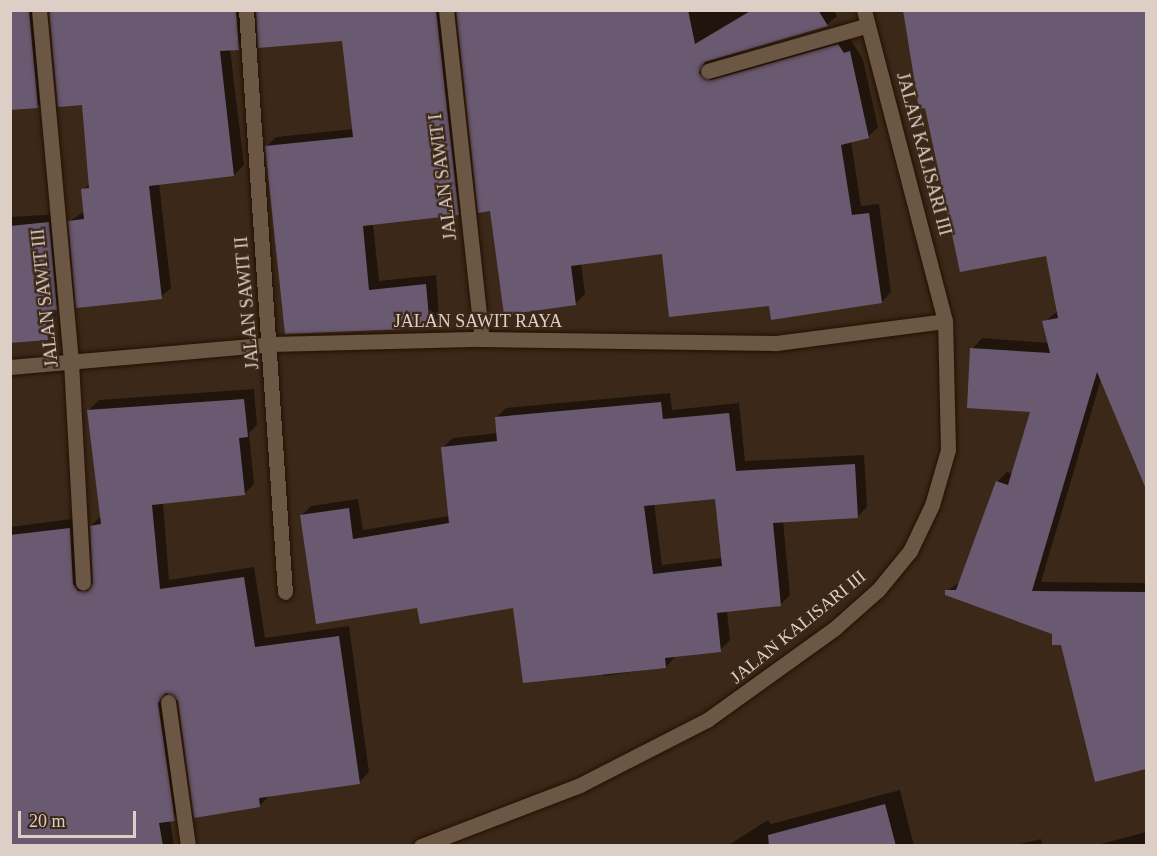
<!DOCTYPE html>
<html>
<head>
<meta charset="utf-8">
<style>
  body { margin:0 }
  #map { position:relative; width:1157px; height:856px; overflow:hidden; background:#3c2818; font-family:Georgia,serif }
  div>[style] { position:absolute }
  .shadow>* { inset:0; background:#0007 }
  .building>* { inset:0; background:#695a71 }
  .roads { filter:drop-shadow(0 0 2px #231003) drop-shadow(0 0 2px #231003) }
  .minor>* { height:15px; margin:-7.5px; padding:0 7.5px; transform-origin:7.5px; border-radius:7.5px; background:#6c5644 }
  span { translate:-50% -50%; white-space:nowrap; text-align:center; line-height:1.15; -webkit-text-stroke:4.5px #3c2818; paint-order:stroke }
  .street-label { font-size:18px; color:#ddcfc6 }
  .frame { position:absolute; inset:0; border:12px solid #ddcfc6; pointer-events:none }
  .scale { position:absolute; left:18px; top:811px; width:118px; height:27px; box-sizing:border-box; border:3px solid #ddcfc6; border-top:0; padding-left:8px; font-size:18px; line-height:21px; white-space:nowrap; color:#ddcfc6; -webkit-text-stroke:4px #3c2818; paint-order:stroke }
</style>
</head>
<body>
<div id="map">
  <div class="shadow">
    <i style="clip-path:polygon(10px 10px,39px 10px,47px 97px,37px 107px)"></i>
    <i style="clip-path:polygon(50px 10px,247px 10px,248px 38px,230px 49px,244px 165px,234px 175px,159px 183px,171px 288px,161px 297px,70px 221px,85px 211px,83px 190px,90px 183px,83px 104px)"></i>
    <i style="clip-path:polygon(257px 10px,447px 10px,468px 204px,458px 213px,373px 224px,379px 281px,436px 275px,439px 317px,429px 327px,287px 332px,266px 147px,276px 137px,354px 129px,344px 39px)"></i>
    <i style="clip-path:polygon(457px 10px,834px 10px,837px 16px,827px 25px,707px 63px,721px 71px,848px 35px,863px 60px,878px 127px,868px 137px,851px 141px,861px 206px,879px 204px,891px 292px,882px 302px,770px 304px,663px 253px,581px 263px,585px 294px,575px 304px,492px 209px)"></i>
    <i style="clip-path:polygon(904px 10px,1146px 10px,1146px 485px,1101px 379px,1041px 582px,1146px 583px,1146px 768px,1096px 780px,1062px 643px,1053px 633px,947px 591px,961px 581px,997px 482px,1007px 472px,1013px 474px,1032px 410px,972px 349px,982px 338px,1049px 343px,1044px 322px,1058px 311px,1047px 255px,926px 106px)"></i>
    <i style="clip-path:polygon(58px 214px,65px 299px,55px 309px,56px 329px,47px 338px,10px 342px,10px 217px)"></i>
    <i style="clip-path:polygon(254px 389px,257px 425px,249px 433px,254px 484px,244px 494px,163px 503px,169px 580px,254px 567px,265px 638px,349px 626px,369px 772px,359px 783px,270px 795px,259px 806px,168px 691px,184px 809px,170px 820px,174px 846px,10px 846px,10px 527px,80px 518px,88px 582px,94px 582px,91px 526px,101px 516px,89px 410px,99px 400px)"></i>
    <i style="clip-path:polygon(evenodd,670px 393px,672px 410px,739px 403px,745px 461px,864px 455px,867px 507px,857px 517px,783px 521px,790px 595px,780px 605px,727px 611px,730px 640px,720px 650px,676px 656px,666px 667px,604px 676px,515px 607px,418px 606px,301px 516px,311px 506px,358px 499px,363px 530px,449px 516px,442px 448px,453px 438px,498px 433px,496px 418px,506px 408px,670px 393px,716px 497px,722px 558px,662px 565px,654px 503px,716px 497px)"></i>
    <i style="clip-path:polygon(900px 790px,914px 846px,727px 846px,768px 820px,771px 824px)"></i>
    <i style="clip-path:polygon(1146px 832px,1146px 846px,1093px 846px)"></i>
    <i style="clip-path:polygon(1041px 839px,1043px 846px,1012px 846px)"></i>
  </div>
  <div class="building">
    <i style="clip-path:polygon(10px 10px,29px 10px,38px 108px,10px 110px)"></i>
    <i style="clip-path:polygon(49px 10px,236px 10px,239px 50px,220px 51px,234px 176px,149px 186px,162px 299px,76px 308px,68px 221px,84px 219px,81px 189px,89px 188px,82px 105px,58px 107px)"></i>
    <i style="clip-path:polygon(256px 10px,436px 10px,459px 215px,363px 226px,369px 290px,426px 284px,430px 328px,285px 334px,265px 146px,353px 137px,342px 41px,258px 48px)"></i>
    <i style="clip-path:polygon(456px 10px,688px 10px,695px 44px,752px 10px,818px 10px,828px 26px,705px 62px,699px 73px,711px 80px,838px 44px,844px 53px,850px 51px,869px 138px,841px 145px,852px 215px,869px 213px,882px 303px,771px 320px,769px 306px,669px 317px,662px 254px,571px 266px,576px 305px,504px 315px,490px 211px,478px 213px)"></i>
    <i style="clip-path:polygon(903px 10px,1146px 10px,1146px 489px,1097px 372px,1032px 591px,1146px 592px,1146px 769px,1095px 782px,1061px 645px,1052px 645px,1052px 634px,945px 595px,945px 590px,956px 590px,996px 481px,1008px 485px,1030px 412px,967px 408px,970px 348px,1050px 353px,1042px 321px,1058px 318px,1046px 256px,960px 272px,925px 108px,919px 109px)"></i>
    <i style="clip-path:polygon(49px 222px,57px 310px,45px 312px,48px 340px,10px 343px,10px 226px)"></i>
    <i style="clip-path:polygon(244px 399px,248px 437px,239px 438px,245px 495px,152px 505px,160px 589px,244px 577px,255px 647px,339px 636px,360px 784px,259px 798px,260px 807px,194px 818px,178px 701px,166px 693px,158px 703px,175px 821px,159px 823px,163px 846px,10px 846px,10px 535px,70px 528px,73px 584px,78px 591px,88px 591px,93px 582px,90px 526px,101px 524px,87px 410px)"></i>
    <i style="clip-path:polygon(evenodd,661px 402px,663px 419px,729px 413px,736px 471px,855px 464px,858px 518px,773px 523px,781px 606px,717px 613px,721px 652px,665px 658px,666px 668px,523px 683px,513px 608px,420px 624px,417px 608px,316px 624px,300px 515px,349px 508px,353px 539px,449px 523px,441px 447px,497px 441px,495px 417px,661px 402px,715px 499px,722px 566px,653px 574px,644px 506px,715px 499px)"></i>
    <i style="clip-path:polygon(885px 804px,896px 846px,769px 846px,768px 835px)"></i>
  </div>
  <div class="roads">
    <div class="minor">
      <i style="left:39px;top:10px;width:353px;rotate:84.8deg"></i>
      <i style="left:71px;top:362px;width:221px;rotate:86.9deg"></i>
      <i style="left:246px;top:10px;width:583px;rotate:86.17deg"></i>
      <i style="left:446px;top:10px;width:331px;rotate:83.8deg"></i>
      <i style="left:708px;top:71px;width:166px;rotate:-16deg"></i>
      <i style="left:10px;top:367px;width:262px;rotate:-5deg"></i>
      <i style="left:271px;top:344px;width:211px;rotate:-1.4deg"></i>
      <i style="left:482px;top:339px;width:294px;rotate:0.8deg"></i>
      <i style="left:776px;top:343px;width:170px;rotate:-7.4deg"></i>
      <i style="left:168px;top:702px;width:145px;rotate:82.1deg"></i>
      <i style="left:421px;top:846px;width:170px;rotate:-21deg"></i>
      <i style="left:580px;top:785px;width:143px;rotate:-27.1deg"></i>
      <i style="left:707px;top:720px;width:158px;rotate:-35.7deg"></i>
      <i style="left:835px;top:628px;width:57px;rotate:-41.5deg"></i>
      <i style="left:878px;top:590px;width:50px;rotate:-50.6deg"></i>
      <i style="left:910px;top:551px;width:51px;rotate:-64.4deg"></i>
      <i style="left:932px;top:505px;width:57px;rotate:-73.8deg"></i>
      <i style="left:948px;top:450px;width:129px;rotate:-91.3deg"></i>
      <i style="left:945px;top:321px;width:321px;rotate:-104.6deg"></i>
    </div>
  </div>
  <div class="street-label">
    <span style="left:924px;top:154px;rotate:75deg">JALAN KALISARI III</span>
    <span style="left:443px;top:177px;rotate:-97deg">JALAN SAWIT I</span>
    <span style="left:45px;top:298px;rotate:-96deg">JALAN SAWIT III</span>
    <span style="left:247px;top:303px;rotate:-95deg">JALAN SAWIT II</span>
    <span style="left:478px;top:321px">JALAN SAWIT RAYA</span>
    <span style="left:798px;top:627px;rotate:-39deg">JALAN KALISARI III</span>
  </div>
  <div class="frame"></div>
  <div class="scale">20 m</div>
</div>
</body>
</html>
